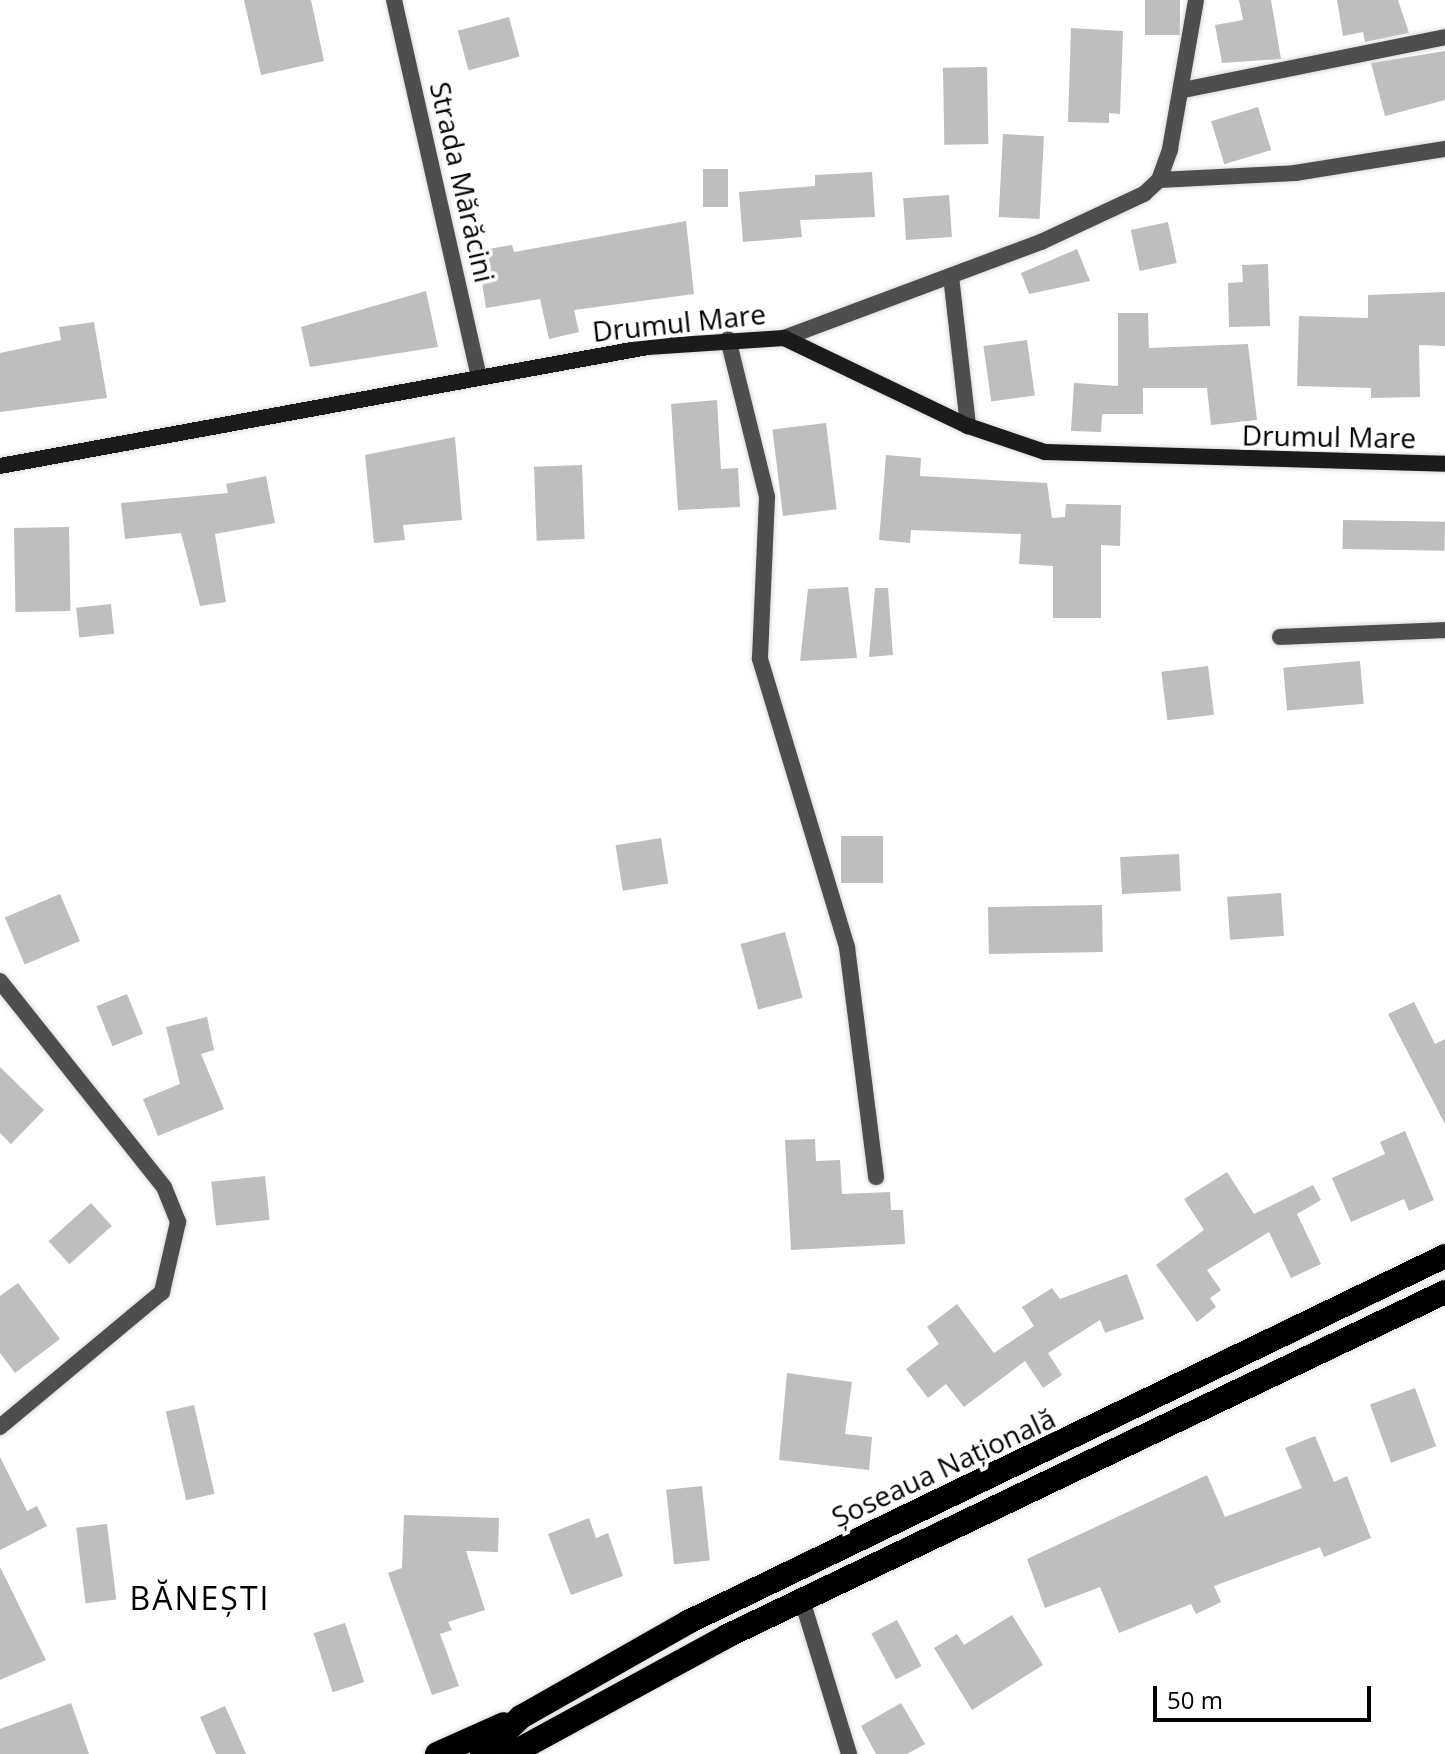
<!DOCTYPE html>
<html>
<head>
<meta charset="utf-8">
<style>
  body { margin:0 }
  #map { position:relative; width:1445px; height:1754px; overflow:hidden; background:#fff; font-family:"Open Sans",sans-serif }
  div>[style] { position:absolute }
  .building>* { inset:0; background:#bebebe; transform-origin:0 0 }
  .roads { filter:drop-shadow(0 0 2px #dbdbdb) drop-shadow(0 0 2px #dbdbdb) }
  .street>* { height:16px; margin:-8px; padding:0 8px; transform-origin:8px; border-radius:8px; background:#4e4e4e }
  .secondary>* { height:16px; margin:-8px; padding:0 8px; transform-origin:8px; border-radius:8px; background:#1b1b1b }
  .highway>* { height:24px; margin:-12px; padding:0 12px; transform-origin:12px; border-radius:12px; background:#000 }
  span { translate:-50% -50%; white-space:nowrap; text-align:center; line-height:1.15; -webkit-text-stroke:8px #fff; paint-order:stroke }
  .street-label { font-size:28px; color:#000 }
  .quarter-label { font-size:32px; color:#000; letter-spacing:2px }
  .scale { position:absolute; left:1153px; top:1686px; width:218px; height:36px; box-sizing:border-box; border:4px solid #000; border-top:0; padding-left:10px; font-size:24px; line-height:28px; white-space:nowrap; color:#000; -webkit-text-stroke:6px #fff; paint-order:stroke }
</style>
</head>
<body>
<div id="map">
  <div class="building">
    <i style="clip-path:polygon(244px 0,311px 0,324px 61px,261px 75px)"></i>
    <i style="left:1145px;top:0;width:35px;height:35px"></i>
    <i style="clip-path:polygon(1239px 0,1271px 0,1281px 59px,1222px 63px,1215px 25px,1243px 20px)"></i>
    <i style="clip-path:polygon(1337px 0,1398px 0,1409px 33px,1365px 42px,1363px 32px,1343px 36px)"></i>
    <i style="left:509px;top:17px;width:41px;height:53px;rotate:75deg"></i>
    <i style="clip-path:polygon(1071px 28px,1123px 31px,1120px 114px,1109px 113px,1109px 123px,1068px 122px)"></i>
    <i style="clip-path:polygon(1445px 51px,1445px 100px,1385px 116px,1371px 63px)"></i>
    <i style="left:987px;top:67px;width:77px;height:44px;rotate:89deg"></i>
    <i style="left:1258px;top:107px;width:45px;height:49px;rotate:73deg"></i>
    <i style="left:1003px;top:134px;width:41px;height:83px;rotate:3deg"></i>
    <i style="left:703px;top:169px;width:25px;height:38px"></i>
    <i style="clip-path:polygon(872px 172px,875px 217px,800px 220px,802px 237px,743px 242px,739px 192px,815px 186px,815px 175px)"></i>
    <i style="left:949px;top:195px;width:42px;height:46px;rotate:86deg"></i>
    <i style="clip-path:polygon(686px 221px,694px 294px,574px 310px,579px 332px,549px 339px,540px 299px,486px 308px,477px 251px,512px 245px,514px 252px)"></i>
    <i style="left:1168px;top:222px;width:42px;height:38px;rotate:78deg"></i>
    <i style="clip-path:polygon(1077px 249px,1090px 281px,1029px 294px,1021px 273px)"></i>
    <i style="clip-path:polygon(1268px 264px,1270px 326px,1229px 327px,1228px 283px,1243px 282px,1242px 265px)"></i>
    <i style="clip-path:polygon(426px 291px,438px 347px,310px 367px,301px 327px)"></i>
    <i style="clip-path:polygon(1445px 292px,1445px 346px,1419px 345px,1420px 397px,1371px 398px,1371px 388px,1297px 386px,1299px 316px,1368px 318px,1368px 295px)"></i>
    <i style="clip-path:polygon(1118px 313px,1148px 313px,1149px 348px,1248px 344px,1257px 420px,1211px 425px,1207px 388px,1143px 388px,1143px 414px,1102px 414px,1101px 432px,1071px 431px,1074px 383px,1118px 386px)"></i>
    <i style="clip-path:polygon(94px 322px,107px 398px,0 412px,0 353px,61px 340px,59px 327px)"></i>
    <i style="left:1027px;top:340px;width:56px;height:44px;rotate:82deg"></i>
    <i style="clip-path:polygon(717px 400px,721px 469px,738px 468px,740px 507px,678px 510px,671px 404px)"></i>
    <i style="left:826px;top:423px;width:87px;height:54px;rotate:83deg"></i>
    <i style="clip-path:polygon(455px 437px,462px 520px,403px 525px,405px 540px,374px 543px,365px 455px)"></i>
    <i style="clip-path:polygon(886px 455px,921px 458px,920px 476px,1047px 483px,1052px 518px,1065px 517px,1066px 504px,1121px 505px,1120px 546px,1101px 545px,1101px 618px,1053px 618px,1053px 566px,1019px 564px,1021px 534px,911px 530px,910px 543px,879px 540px)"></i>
    <i style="left:582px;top:465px;width:74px;height:48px;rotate:88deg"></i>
    <i style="clip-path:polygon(266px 476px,275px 523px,215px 534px,226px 602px,200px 606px,181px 533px,125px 539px,121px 503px,228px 493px,226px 484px)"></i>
    <i style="left:1343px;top:520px;width:102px;height:29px;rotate:1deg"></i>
    <i style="left:69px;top:527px;width:84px;height:55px;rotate:89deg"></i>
    <i style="clip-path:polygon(848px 587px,857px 658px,800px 661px,808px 589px)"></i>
    <i style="clip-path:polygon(875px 588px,888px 588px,893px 655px,869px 657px)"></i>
    <i style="left:111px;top:604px;width:30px;height:35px;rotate:84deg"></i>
    <i style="left:1360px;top:661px;width:43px;height:77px;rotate:85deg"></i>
    <i style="left:1208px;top:666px;width:49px;height:47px;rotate:83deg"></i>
    <i style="left:841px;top:836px;width:42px;height:47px"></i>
    <i style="left:661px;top:838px;width:46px;height:46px;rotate:81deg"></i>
    <i style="left:1179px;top:854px;width:37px;height:59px;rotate:87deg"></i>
    <i style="left:1281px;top:893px;width:43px;height:54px;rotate:86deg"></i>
    <i style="left:60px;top:894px;width:51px;height:60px;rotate:67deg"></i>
    <i style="left:1102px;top:905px;width:47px;height:114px;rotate:89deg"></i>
    <i style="left:785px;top:932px;width:68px;height:46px;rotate:75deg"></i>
    <i style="left:127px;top:994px;width:43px;height:33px;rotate:68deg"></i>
    <i style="clip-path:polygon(1414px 1002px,1435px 1044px,1445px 1039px,1445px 1124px,1388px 1014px)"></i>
    <i style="clip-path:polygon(207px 1017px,214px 1050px,201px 1054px,224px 1109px,158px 1136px,143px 1099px,180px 1084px,166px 1027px)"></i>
    <i style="clip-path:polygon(0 1067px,44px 1110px,11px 1144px,0 1133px)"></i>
    <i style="clip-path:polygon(1405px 1131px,1434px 1200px,1409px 1211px,1404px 1199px,1351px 1222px,1332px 1178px,1385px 1154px,1380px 1142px)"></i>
    <i style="clip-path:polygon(815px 1139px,816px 1161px,840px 1160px,842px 1194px,890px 1192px,891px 1210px,903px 1210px,905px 1244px,791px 1250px,785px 1140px)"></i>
    <i style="clip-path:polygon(1227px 1172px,1254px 1214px,1313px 1185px,1321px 1200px,1297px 1214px,1321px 1264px,1291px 1278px,1269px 1232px,1207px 1270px,1221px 1290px,1210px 1298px,1216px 1307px,1197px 1322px,1156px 1265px,1204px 1230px,1184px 1199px)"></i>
    <i style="left:265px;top:1176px;width:44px;height:54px;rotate:84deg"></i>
    <i style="left:91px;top:1203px;width:31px;height:57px;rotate:48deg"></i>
    <i style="clip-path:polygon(1127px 1274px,1144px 1319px,1105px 1333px,1100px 1320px,1048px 1353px,1062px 1375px,1043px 1388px,1025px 1361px,964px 1407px,946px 1384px,928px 1398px,906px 1369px,939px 1344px,927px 1327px,957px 1304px,994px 1353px,1034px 1326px,1022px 1307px,1052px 1288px,1060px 1299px)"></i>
    <i style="clip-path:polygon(18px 1283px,60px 1339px,15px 1373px,0 1353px,0 1296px)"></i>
    <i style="clip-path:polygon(787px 1373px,852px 1382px,845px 1434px,872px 1437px,869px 1470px,779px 1460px)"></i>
    <i style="left:1415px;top:1388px;width:62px;height:48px;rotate:70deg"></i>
    <i style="left:194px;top:1405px;width:91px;height:29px;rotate:77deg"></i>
    <i style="clip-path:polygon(1315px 1436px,1334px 1482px,1347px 1476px,1371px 1538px,1324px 1557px,1320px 1547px,1214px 1586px,1221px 1602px,1196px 1614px,1191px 1604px,1119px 1633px,1100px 1587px,1045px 1608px,1027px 1559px,1207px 1475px,1225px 1517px,1302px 1488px,1285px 1448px)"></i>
    <i style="clip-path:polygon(0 1457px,27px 1511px,37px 1506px,47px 1526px,0 1550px)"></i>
    <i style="left:702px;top:1486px;width:75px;height:36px;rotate:84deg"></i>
    <i style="clip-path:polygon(404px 1515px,499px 1518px,498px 1552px,466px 1551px,485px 1610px,448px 1622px,452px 1630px,440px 1634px,459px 1686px,432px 1695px,388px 1573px,402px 1568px)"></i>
    <i style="clip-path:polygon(589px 1518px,596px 1538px,608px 1533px,623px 1576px,571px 1595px,548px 1534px)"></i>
    <i style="left:107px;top:1524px;width:76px;height:31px;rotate:83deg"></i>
    <i style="clip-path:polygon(0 1567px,46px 1660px,0 1680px)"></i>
    <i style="clip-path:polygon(1012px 1615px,1043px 1665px,972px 1710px,934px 1648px,957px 1634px,964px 1645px)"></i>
    <i style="left:897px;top:1620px;width:52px;height:29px;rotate:62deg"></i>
    <i style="left:345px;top:1623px;width:62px;height:33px;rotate:72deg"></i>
    <i style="clip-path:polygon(71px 1703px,89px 1754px,0 1754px,0 1729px)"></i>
    <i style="clip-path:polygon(901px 1703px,925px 1744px,907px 1754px,876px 1754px,861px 1726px)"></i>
    <i style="clip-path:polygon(225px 1706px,246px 1754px,216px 1754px,200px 1717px)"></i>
  </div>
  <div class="roads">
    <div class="street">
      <i style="left:394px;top:0;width:385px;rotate:77.3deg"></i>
      <i style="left:1183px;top:90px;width:267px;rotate:-11.4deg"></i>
      <i style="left:1159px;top:180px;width:136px;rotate:-2.9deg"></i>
      <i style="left:1295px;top:173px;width:152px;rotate:-9.1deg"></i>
      <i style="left:951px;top:276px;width:151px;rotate:83.5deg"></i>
      <i style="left:784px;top:338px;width:274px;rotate:-20.5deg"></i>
      <i style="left:1041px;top:242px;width:114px;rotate:-25deg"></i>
      <i style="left:1144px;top:194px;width:21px;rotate:-43deg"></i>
      <i style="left:1159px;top:180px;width:33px;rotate:-70deg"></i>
      <i style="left:1170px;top:149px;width:151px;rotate:-80.1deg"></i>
      <i style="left:728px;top:339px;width:163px;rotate:76.1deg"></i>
      <i style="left:767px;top:497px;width:162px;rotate:92.5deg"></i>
      <i style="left:760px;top:659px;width:301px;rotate:73.2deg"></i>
      <i style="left:847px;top:947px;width:232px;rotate:82.8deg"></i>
      <i style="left:1280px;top:637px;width:165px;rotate:-2.4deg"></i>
      <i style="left:0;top:981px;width:263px;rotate:51.5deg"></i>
      <i style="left:164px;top:1187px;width:38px;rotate:68deg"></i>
      <i style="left:178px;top:1222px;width:72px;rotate:102.9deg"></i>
      <i style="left:162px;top:1292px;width:211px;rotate:140.2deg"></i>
      <i style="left:802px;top:1600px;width:161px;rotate:73deg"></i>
    </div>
    <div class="secondary">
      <i style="left:0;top:466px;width:659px;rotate:-10.41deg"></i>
      <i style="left:648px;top:347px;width:136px;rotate:-3.8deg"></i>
      <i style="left:784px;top:338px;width:204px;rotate:25.6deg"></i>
      <i style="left:968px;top:426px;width:81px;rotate:18.7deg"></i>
      <i style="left:1045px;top:452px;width:400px;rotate:1.7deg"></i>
    </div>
    <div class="highway">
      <i style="left:437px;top:1754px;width:73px;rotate:-24.1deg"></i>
      <i style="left:482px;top:1754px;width:54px;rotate:-43.5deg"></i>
      <i style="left:521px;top:1717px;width:192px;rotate:-29.6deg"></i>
      <i style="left:688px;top:1622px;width:841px;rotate:-25.8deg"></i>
      <i style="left:511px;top:1754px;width:246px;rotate:-28.6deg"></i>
      <i style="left:727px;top:1636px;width:796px;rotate:-25.6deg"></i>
    </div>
  </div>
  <div class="street-label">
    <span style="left:463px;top:182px;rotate:77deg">Strada Mărăcini</span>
    <span style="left:679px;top:322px;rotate:-6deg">Drumul Mare</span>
    <span style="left:1329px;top:436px;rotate:1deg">Drumul Mare</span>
    <span style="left:943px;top:1467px;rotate:-25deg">Șoseaua Națională</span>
  </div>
  <div class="quarter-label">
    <span style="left:200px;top:1598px">BĂNEȘTI</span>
  </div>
  <div class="scale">50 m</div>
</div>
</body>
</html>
